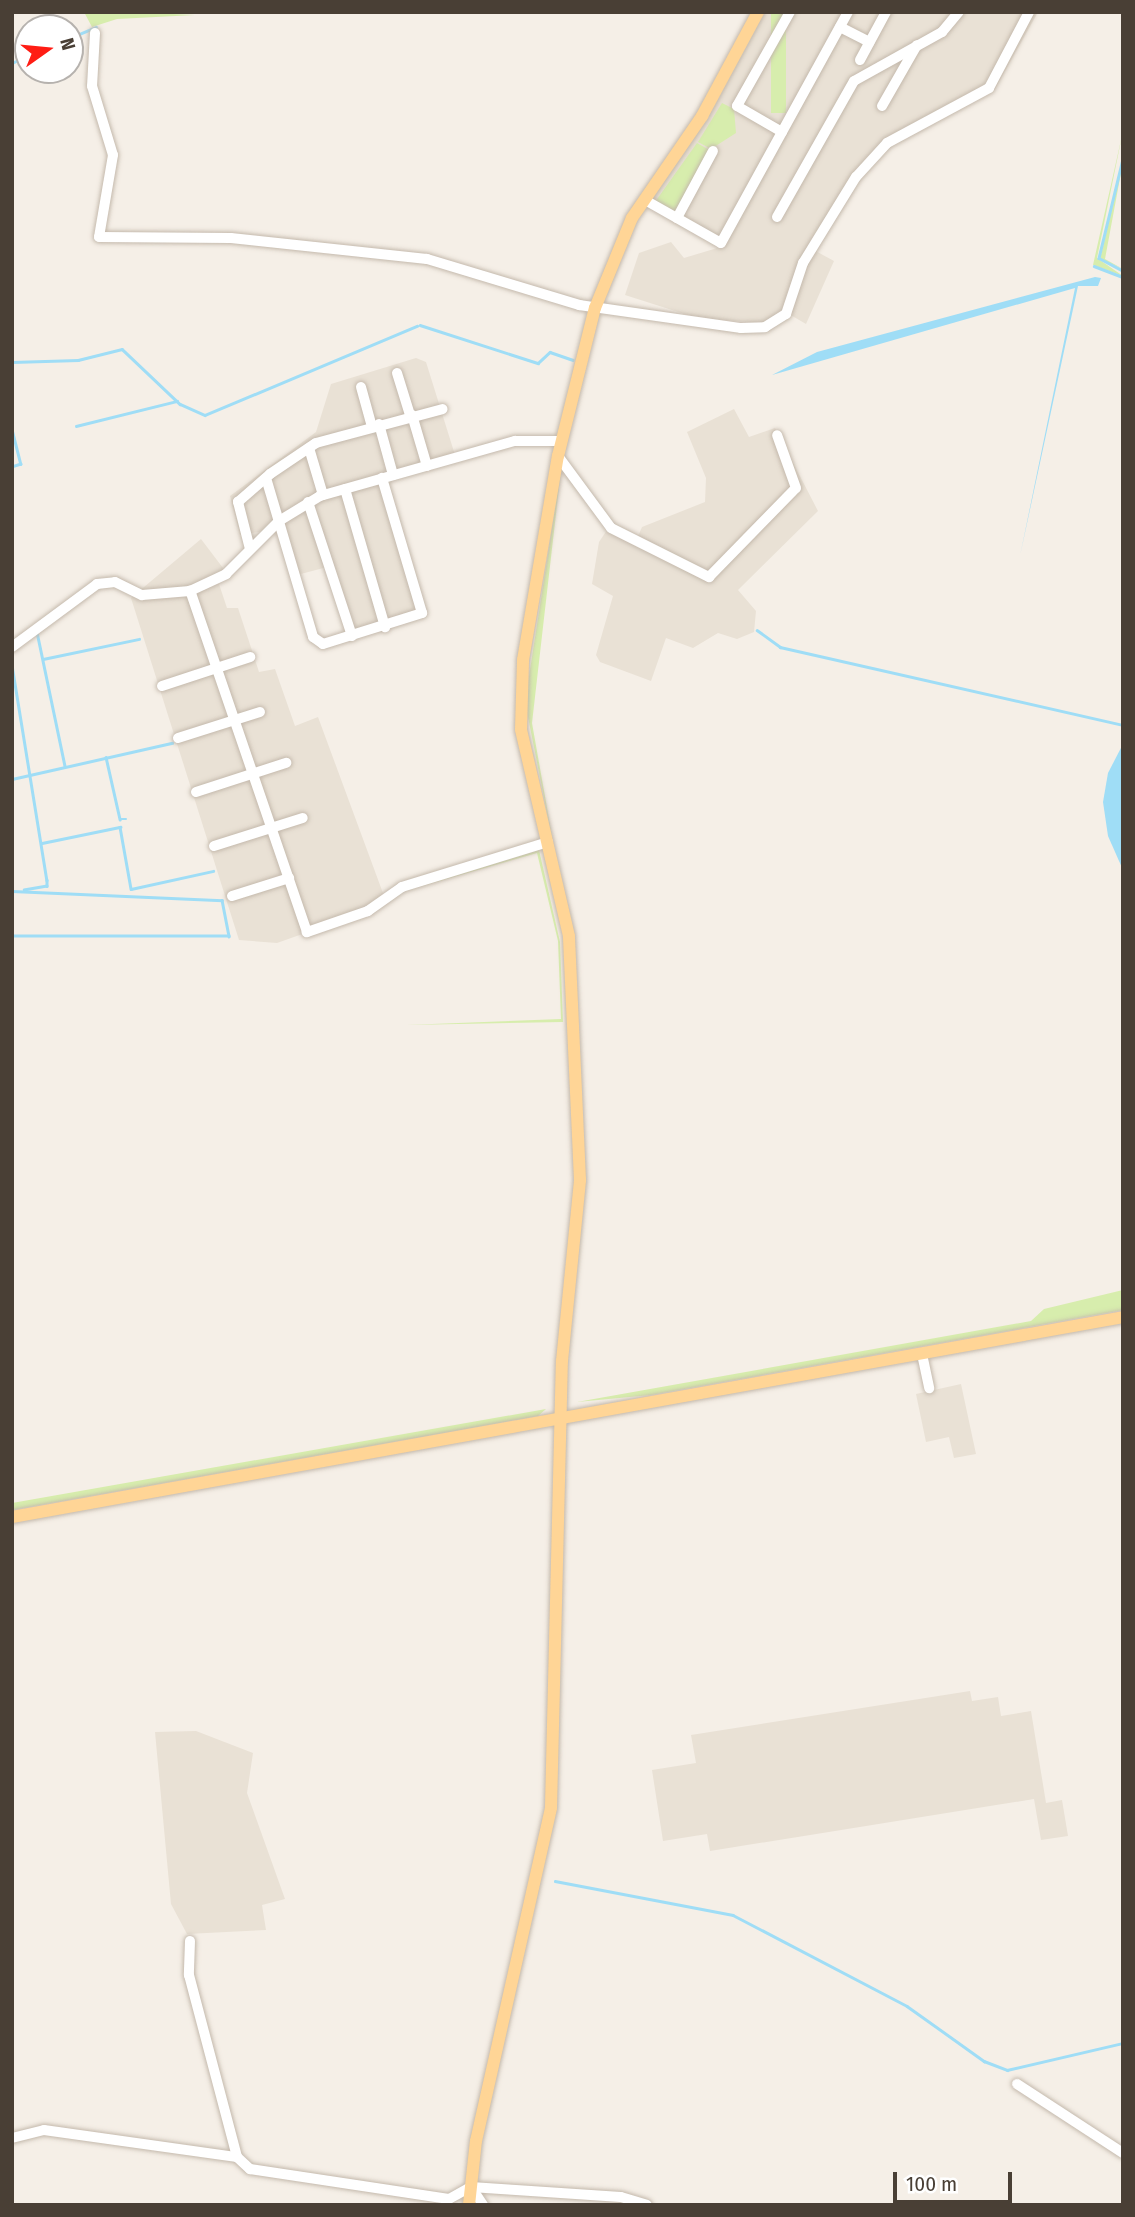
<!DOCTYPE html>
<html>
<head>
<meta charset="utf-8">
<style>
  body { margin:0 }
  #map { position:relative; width:1135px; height:2217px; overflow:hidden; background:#f5efe7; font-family:"Fira Sans Condensed",sans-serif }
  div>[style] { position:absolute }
  .residential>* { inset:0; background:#e9e1d5 }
  .green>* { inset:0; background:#d7edad; transform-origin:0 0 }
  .water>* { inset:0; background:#9fddf6 }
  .stream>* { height:2.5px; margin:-1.25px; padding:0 1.25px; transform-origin:1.25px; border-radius:1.25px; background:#9fddf6 }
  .roads { filter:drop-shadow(0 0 2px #c4b9ac) drop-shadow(0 0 2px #c4b9ac) }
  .minor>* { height:10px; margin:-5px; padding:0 5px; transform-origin:5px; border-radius:5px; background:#fff }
  .major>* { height:12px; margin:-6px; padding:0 6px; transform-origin:6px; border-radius:6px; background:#ffd596 }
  span { translate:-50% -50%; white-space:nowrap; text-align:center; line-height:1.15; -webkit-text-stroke:7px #fff; paint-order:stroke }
  .frame { position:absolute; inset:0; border:14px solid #493f35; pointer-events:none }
  .north { position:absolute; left:14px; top:14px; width:70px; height:70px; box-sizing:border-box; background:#fff; border:2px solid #b6b2ae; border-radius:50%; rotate:75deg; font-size:19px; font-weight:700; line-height:28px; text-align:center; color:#493f35 }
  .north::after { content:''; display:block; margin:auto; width:24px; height:32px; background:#ff1d14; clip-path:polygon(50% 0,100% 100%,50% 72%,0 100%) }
  .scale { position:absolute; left:893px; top:2172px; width:119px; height:32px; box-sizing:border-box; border:4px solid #493f35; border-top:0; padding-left:9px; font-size:21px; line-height:24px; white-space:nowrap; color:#493f35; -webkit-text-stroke:5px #fff; paint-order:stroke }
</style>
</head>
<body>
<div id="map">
  <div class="residential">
    <i style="clip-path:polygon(765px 12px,1038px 12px,995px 89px,885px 142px,810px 248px,834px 261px,806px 324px,782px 310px,763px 323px,697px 318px,625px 295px,639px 253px,671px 242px,684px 258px,724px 246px,647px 203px,715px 105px)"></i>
    <i style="clip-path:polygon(416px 358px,426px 362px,455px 455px,385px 475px,423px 614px,351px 631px,331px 566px,297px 575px,282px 528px,240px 535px,230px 496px,316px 432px,331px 384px)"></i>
    <i style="clip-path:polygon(734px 409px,749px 437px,775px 428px,818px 511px,738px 590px,756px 611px,754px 632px,737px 639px,718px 633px,693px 648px,666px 638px,651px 681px,600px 662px,596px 655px,613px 596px,592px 584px,599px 542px,607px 530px,636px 541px,642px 527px,705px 502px,706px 478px,687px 432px)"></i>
    <i style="clip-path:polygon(201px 539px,223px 568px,219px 584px,227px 608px,238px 608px,259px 672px,275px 669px,295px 726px,318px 717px,387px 904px,277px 943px,239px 940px,131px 598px)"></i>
    <i style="clip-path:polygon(961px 1384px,976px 1454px,954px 1458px,949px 1437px,926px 1442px,916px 1394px)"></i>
    <i style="clip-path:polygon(970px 1691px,972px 1701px,998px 1697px,1001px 1716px,1031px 1711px,1046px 1803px,1062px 1800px,1068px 1836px,1041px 1840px,1034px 1799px,710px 1851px,707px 1834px,663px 1841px,652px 1770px,696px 1763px,691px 1735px)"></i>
    <i style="clip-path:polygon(196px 1731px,253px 1753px,247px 1793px,285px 1899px,262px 1905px,266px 1930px,187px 1934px,171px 1904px,155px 1732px)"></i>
  </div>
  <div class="green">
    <i style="clip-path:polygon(84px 12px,128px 12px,195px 15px,117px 19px,92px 27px)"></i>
    <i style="left:771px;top:12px;width:15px;height:101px"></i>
    <i style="clip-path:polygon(722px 103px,734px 109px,736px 133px,711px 149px,698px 142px)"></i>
    <i style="clip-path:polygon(1123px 131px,1097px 258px,1123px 276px,1093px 265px)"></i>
    <i style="clip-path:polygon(697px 143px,711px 151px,675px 214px,655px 202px)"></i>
    <i style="clip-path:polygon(1123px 162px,1105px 259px,1123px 269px,1100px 259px)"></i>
    <i style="clip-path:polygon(561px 470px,532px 723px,555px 853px,525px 702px)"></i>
    <i style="clip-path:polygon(539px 850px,560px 942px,563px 1022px,406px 1025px,561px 1019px,558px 941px,537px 853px,405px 891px)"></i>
    <i style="clip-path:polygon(1123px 1290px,1123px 1310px,651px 1395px,577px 1402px,1031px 1321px,1044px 1309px)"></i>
    <i style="clip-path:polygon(546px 1409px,538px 1416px,12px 1510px,12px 1503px)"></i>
  </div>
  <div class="water">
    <i style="clip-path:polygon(1095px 277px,1101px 278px,1098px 286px,1078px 286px,1020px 556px,1075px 288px,772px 375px,817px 352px)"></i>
    <i style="clip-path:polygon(1123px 744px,1123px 870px,1108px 836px,1103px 802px,1108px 773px)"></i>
  </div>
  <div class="stream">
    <i style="left:137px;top:12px;width:128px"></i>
    <i style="left:70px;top:38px;width:28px;rotate:-23deg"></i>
    <i style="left:12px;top:63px;width:18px;rotate:-27deg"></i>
    <i style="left:1123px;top:159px;width:102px;rotate:103.6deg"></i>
    <i style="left:1099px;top:258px;width:27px;rotate:28deg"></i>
    <i style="left:1094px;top:266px;width:31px;rotate:21deg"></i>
    <i style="left:420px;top:325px;width:124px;rotate:17.9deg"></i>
    <i style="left:538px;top:363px;width:16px;rotate:-43deg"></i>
    <i style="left:550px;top:352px;width:24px;rotate:19deg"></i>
    <i style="left:12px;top:362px;width:66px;rotate:-1.7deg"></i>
    <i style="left:78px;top:360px;width:45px;rotate:-14deg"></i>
    <i style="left:122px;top:349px;width:80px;rotate:43.5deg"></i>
    <i style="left:180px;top:404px;width:27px;rotate:24deg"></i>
    <i style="left:205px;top:415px;width:230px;rotate:-22.8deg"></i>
    <i style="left:76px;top:426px;width:104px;rotate:-13.9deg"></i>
    <i style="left:12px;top:429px;width:36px;rotate:76deg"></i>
    <i style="left:21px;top:464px;width:9px;rotate:162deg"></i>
    <i style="left:757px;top:630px;width:29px;rotate:36deg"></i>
    <i style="left:780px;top:647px;width:352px;rotate:12.8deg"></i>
    <i style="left:37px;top:632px;width:137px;rotate:78.2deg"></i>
    <i style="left:43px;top:659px;width:98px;rotate:-11.8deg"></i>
    <i style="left:12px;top:665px;width:218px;rotate:80.8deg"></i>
    <i style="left:47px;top:880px;width:6px;rotate:90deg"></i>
    <i style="left:47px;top:886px;width:23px;rotate:170deg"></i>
    <i style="left:106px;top:757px;width:64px;rotate:77.3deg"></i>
    <i style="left:120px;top:819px;width:6px"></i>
    <i style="left:12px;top:779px;width:164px;rotate:-12.7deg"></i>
    <i style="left:42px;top:843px;width:80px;rotate:-11.6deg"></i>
    <i style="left:120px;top:827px;width:63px;rotate:79.9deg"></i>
    <i style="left:131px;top:889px;width:84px;rotate:-12.4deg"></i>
    <i style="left:12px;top:891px;width:210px;rotate:2.5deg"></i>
    <i style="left:222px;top:900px;width:37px;rotate:79deg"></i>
    <i style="left:229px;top:936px;width:217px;rotate:180deg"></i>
    <i style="left:555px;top:1881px;width:181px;rotate:10.8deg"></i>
    <i style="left:733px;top:1915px;width:196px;rotate:27.6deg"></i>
    <i style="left:907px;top:2006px;width:95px;rotate:35.5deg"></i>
    <i style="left:984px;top:2061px;width:25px;rotate:21deg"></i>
    <i style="left:1007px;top:2070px;width:119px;rotate:-13.1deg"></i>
  </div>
  <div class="roads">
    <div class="minor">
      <i style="left:840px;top:27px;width:33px;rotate:27deg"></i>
      <i style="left:95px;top:33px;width:53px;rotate:93.2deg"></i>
      <i style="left:92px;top:86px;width:72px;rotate:73.1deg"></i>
      <i style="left:113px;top:155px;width:83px;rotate:99.7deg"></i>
      <i style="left:99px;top:237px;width:132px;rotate:0.4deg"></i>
      <i style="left:231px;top:238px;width:197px;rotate:6.1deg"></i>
      <i style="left:427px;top:259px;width:159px;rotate:16.8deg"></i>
      <i style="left:579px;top:305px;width:164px;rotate:8.1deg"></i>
      <i style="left:741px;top:328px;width:24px;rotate:-2deg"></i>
      <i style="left:765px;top:327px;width:25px;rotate:-32deg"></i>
      <i style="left:786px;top:314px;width:54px;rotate:-71.6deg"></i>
      <i style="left:803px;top:263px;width:101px;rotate:-58.4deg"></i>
      <i style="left:856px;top:177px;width:46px;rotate:-47.6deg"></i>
      <i style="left:887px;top:143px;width:116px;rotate:-28.3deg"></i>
      <i style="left:989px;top:88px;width:86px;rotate:-62.2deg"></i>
      <i style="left:860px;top:60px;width:55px;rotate:-61.6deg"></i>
      <i style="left:882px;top:106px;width:70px;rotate:-60.2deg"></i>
      <i style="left:782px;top:132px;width:52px;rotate:-150deg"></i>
      <i style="left:737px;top:106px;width:108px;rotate:-60.6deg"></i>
      <i style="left:645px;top:200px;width:87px;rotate:29.5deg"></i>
      <i style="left:721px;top:243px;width:264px;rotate:-61.2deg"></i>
      <i style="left:777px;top:217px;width:156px;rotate:-60.5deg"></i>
      <i style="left:854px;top:81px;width:101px;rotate:-29.1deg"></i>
      <i style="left:942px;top:32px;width:26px;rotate:-50deg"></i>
      <i style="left:677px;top:218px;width:76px;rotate:-61.8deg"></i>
      <i style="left:397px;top:373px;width:44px;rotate:72.8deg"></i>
      <i style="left:361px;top:387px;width:41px;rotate:74.6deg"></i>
      <i style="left:412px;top:415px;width:53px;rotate:73.6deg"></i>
      <i style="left:379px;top:424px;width:53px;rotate:74.6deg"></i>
      <i style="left:309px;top:448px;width:49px;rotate:73.4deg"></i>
      <i style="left:558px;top:456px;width:89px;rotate:53.6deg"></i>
      <i style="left:611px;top:528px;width:110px;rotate:26.6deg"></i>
      <i style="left:709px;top:577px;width:124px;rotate:-45.7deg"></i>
      <i style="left:796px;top:488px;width:56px;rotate:-109.7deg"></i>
      <i style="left:266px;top:478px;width:166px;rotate:73.5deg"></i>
      <i style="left:313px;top:637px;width:12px;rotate:35deg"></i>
      <i style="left:323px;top:644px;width:104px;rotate:-17.4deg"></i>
      <i style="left:422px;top:613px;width:141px;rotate:-106.5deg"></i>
      <i style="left:345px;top:489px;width:144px;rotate:73.8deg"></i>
      <i style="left:308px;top:502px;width:141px;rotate:71.8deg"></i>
      <i style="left:250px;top:549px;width:49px;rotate:-104.3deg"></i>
      <i style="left:238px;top:502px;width:43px;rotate:-41.2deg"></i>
      <i style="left:270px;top:474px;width:55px;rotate:-34deg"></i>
      <i style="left:316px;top:443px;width:131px;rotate:-15deg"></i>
      <i style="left:12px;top:647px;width:106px;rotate:-36.5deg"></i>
      <i style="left:97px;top:584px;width:18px;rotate:-6deg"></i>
      <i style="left:115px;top:582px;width:30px;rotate:26deg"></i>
      <i style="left:142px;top:595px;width:48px;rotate:-4.8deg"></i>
      <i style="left:162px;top:686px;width:93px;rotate:-18.2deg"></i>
      <i style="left:178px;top:738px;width:86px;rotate:-17.6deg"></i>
      <i style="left:196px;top:792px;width:95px;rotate:-17.9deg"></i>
      <i style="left:548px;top:842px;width:153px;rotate:162.9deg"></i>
      <i style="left:402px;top:887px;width:42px;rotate:144.8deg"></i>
      <i style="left:368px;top:911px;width:65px;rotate:161deg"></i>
      <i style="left:307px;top:932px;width:361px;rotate:-108.9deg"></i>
      <i style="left:190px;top:591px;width:40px;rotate:-25deg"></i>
      <i style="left:226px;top:574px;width:75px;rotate:-45deg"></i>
      <i style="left:279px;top:521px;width:48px;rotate:-31.4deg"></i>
      <i style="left:320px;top:496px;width:203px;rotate:-15.8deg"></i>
      <i style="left:515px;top:441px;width:47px"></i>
      <i style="left:214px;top:846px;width:93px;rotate:-17.5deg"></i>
      <i style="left:232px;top:896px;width:60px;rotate:-17.5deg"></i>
      <i style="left:922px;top:1354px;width:35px;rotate:78deg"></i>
      <i style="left:190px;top:1941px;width:34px;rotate:92deg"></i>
      <i style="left:189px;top:1975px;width:188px;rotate:75.2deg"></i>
      <i style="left:237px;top:2157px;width:18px;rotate:43deg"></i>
      <i style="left:250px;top:2169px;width:201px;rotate:8.6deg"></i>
      <i style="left:449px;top:2199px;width:25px;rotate:-29deg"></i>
      <i style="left:471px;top:2187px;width:150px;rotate:3.8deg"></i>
      <i style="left:621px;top:2197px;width:27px;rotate:17deg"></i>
      <i style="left:1017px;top:2084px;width:126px;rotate:33.1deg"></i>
      <i style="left:12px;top:2138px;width:33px;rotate:-14deg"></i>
      <i style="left:44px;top:2130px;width:195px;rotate:8deg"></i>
      <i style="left:471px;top:2187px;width:22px;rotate:56deg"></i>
    </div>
    <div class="major">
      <i style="left:12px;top:1517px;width:1129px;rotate:-10.2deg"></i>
      <i style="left:469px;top:2205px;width:64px;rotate:-83.8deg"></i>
      <i style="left:476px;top:2141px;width:342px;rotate:-77.3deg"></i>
      <i style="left:551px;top:1807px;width:446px;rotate:-88.6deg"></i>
      <i style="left:562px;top:1361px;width:182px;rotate:-84.3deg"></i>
      <i style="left:580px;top:1180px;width:244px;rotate:-92.6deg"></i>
      <i style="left:569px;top:936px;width:212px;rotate:-103.1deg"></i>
      <i style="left:521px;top:729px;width:69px;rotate:-88.3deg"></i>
      <i style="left:523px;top:660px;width:207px;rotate:-80.3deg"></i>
      <i style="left:558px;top:456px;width:153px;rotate:-76deg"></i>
      <i style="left:595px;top:308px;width:97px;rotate:-67.7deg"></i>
      <i style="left:632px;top:218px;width:124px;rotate:-55.5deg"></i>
      <i style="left:702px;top:116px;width:118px;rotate:-61.7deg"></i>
    </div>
  </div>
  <div class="frame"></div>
  <div class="north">N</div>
  <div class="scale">100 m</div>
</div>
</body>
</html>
